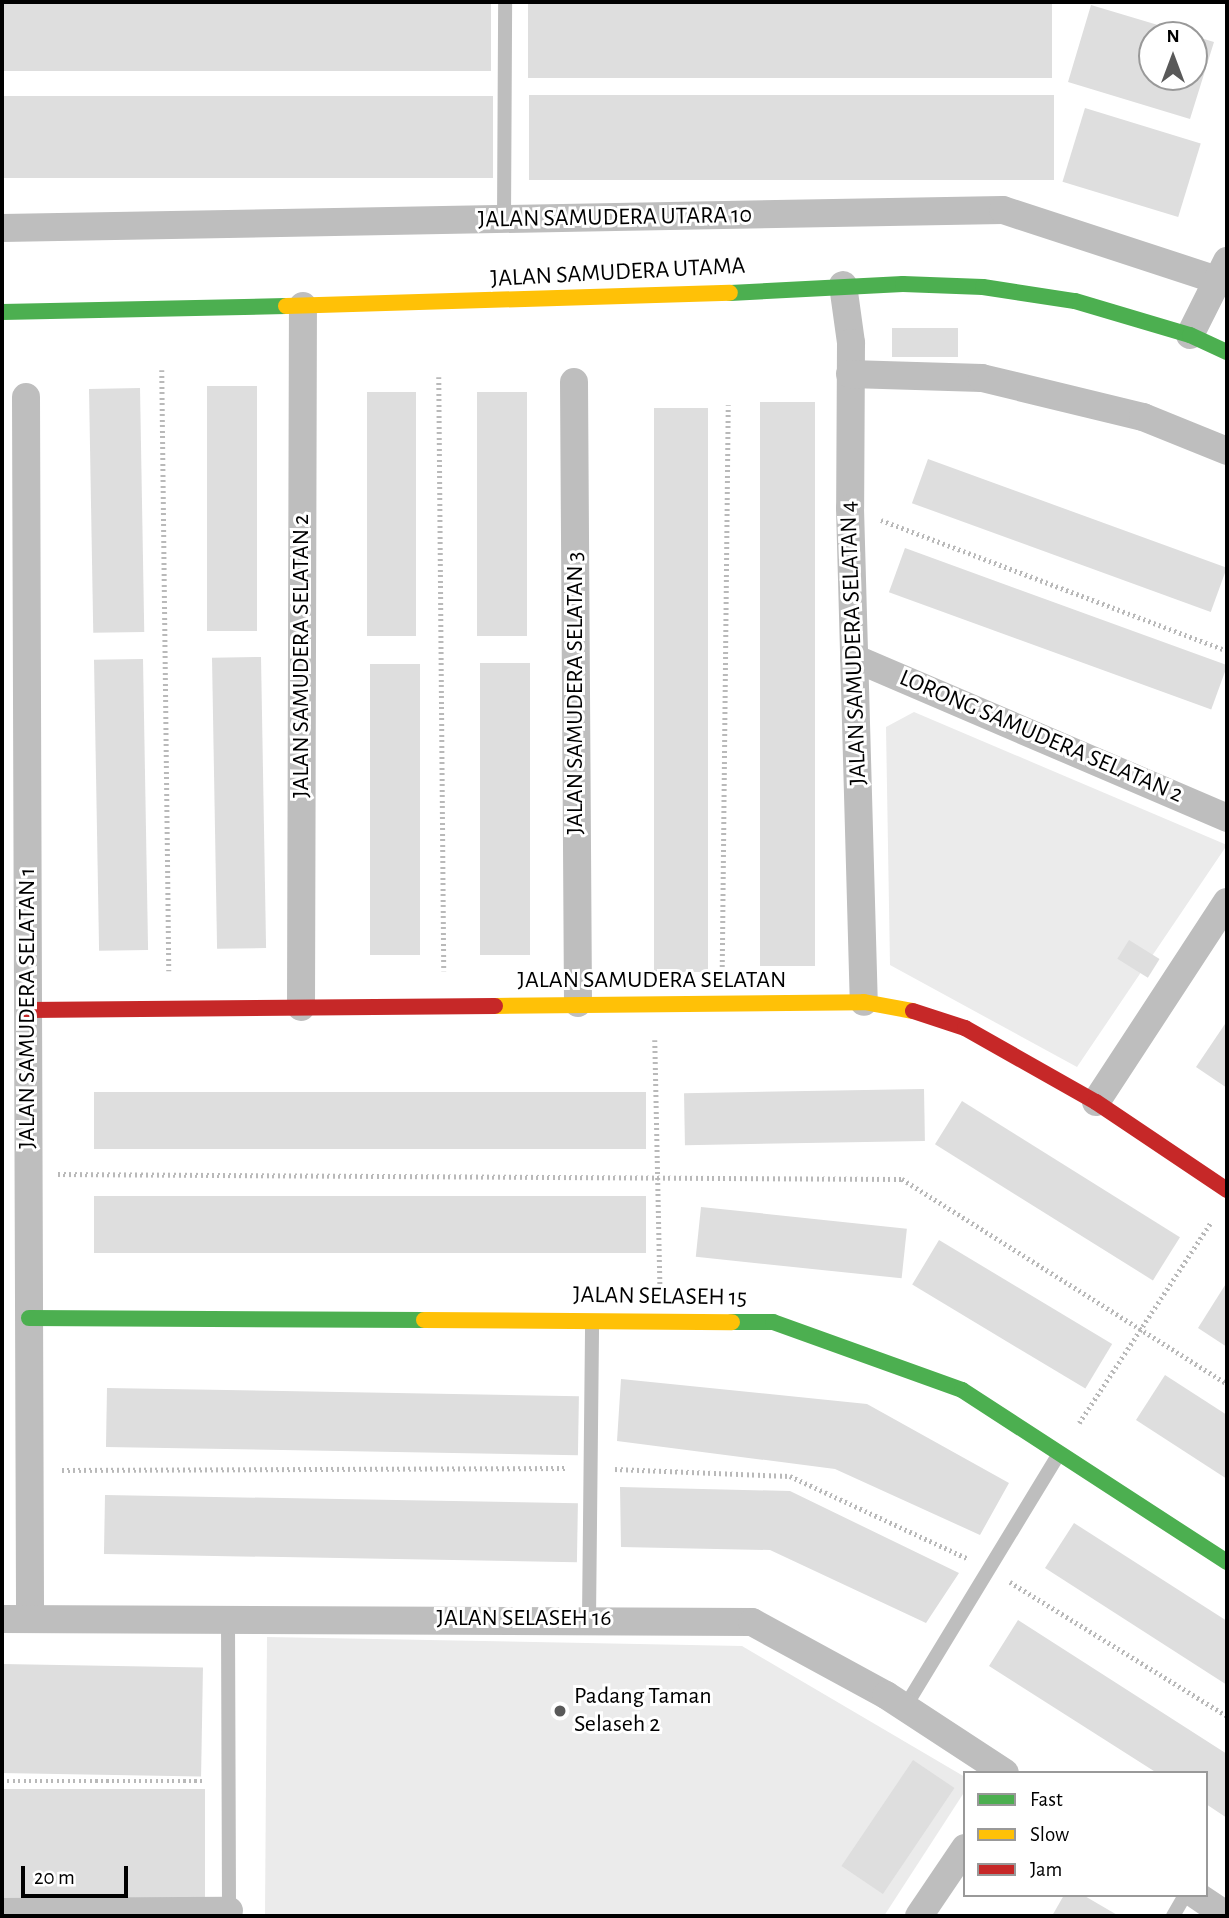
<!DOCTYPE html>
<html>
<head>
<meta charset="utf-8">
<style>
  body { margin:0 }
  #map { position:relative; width:1229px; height:1918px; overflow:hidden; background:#fff; font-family:"Alegreya Sans",sans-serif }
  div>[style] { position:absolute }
  .green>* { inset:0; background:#ebebeb }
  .building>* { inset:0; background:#dedede; transform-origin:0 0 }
  .path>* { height:4.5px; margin-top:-2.25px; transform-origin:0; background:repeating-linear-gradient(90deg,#b9b9b9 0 2px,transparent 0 5.5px) }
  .lane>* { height:14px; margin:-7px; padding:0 7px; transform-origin:7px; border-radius:7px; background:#bebebe }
  .street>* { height:28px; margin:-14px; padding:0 14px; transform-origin:14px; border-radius:14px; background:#bebebe }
  .fast>* { height:16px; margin:-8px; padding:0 8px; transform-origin:8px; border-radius:8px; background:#4caf50 }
  .slow>* { height:16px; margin:-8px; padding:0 8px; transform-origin:8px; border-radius:8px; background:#ffc107 }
  .jam>* { height:16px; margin:-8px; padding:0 8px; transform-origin:8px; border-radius:8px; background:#c62828 }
  .dots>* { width:19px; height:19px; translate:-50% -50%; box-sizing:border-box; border:4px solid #fff; border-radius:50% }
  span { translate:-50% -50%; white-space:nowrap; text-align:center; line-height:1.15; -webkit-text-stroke:6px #fff; paint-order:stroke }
  .street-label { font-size:24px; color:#000 }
  .poi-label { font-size:24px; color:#000 }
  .left { translate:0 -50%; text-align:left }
  .frame { position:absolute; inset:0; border:4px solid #000; pointer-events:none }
  .legend { position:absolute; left:963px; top:1771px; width:245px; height:126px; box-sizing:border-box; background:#fff; border:2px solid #999; margin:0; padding:9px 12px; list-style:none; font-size:21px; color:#000 }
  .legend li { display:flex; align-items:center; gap:14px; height:35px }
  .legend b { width:35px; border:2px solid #999 }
  .north { position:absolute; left:1138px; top:21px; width:70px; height:70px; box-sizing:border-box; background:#fff; border:2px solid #999; border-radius:50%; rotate:0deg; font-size:19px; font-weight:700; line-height:28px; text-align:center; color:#000 }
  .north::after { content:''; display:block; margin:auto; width:24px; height:32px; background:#595959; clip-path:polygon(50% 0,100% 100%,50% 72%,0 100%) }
  .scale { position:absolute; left:21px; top:1866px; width:107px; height:32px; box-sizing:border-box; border:4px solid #000; border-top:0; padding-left:9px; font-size:21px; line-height:24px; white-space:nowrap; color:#000; -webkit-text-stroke:5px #fff; paint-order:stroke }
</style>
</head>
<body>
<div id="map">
  <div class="green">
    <i style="clip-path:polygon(914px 712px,1227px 845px,1077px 1067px,890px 965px,886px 727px)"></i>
    <i style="clip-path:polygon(267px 1637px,742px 1646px,965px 1777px,965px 1791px,884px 1916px,265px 1916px)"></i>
  </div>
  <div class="building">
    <i style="left:2px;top:2px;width:489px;height:69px"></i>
    <i style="left:528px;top:2px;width:524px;height:76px"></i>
    <i style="clip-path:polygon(1091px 5px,1188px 34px,1152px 35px,1152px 77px,1194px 77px,1194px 36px,1214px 42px,1190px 119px,1068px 82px)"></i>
    <i style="left:529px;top:95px;width:525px;height:85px"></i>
    <i style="left:2px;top:96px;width:491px;height:82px"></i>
    <i style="left:1085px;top:108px;width:121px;height:77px;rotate:17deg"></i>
    <i style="left:892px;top:328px;width:66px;height:29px"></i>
    <i style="left:207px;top:386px;width:50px;height:245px"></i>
    <i style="left:140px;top:388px;width:244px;height:51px;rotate:89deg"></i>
    <i style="left:416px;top:392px;width:244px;height:49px;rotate:90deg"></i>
    <i style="left:477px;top:392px;width:50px;height:244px"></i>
    <i style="left:760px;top:402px;width:55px;height:564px"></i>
    <i style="left:654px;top:408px;width:54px;height:564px"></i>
    <i style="left:928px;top:459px;width:318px;height:47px;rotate:20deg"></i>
    <i style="left:905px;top:548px;width:343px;height:47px;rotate:20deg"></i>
    <i style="left:261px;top:657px;width:291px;height:49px;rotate:89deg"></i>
    <i style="left:143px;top:659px;width:291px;height:49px;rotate:89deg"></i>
    <i style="left:480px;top:663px;width:50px;height:292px"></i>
    <i style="left:370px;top:664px;width:50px;height:291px"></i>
    <i style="left:1129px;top:940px;width:36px;height:22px;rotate:32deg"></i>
    <i style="clip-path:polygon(1227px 1021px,1227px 1088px,1196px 1067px)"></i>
    <i style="left:924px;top:1089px;width:52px;height:240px;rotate:89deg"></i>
    <i style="left:94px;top:1092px;width:552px;height:57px"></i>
    <i style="left:962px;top:1101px;width:257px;height:51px;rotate:32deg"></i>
    <i style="left:94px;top:1196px;width:552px;height:57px"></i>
    <i style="left:701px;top:1207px;width:207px;height:50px;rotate:6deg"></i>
    <i style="left:939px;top:1240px;width:202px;height:52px;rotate:31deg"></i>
    <i style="clip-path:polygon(1227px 1282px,1227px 1347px,1198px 1328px)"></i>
    <i style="clip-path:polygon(1165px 1375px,1227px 1415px,1227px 1479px,1136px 1420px)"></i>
    <i style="clip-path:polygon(621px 1379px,867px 1404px,1009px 1483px,980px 1535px,835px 1469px,617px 1441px)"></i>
    <i style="left:107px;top:1388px;width:472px;height:59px;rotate:1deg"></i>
    <i style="clip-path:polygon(620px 1487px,790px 1491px,959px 1573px,926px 1623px,770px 1550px,621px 1547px)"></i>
    <i style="left:105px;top:1495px;width:473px;height:59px;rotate:1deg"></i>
    <i style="clip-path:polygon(1074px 1523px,1227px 1621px,1227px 1685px,1045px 1568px)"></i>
    <i style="clip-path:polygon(1018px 1620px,1227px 1754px,1227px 1818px,1206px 1804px,1206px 1773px,1157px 1773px,989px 1666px)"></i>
    <i style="left:2px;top:1664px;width:201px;height:109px;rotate:1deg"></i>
    <i style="left:913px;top:1760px;width:50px;height:128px;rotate:34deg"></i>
    <i style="left:2px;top:1789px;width:203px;height:109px"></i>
    <i style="clip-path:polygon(1064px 1895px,1083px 1895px,1119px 1916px,1052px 1916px)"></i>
  </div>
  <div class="path">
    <i style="left:162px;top:370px;width:601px;rotate:89.33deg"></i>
    <i style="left:439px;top:377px;width:594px;rotate:89.52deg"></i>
    <i style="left:881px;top:520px;width:370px;rotate:20.7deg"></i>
    <i style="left:722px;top:967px;width:562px;rotate:-89.39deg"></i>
    <i style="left:655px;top:1040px;width:247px;rotate:88.8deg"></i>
    <i style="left:58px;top:1174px;width:844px;rotate:0.34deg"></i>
    <i style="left:902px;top:1179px;width:384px;rotate:32.2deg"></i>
    <i style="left:1079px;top:1423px;width:240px;rotate:-56.7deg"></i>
    <i style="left:615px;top:1469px;width:175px;rotate:2.3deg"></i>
    <i style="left:790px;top:1476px;width:197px;rotate:24.9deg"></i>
    <i style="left:62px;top:1470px;width:505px;rotate:-0.23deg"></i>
    <i style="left:1010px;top:1582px;width:255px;rotate:31.7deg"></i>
    <i style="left:2px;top:1781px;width:202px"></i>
  </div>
  <div class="lane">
    <i style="left:504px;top:221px;width:219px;rotate:-89.7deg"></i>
    <i style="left:228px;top:1619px;width:296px;rotate:89.8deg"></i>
    <i style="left:589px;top:1619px;width:295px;rotate:-89.4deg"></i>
    <i style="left:905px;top:1707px;width:296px;rotate:-58.7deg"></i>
    <i style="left:1173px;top:1916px;width:24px;rotate:-60deg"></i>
  </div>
  <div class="street">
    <i style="left:2px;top:228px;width:1001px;rotate:-1.03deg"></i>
    <i style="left:1003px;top:210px;width:236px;rotate:18.1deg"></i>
    <i style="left:843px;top:285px;width:59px;rotate:82.1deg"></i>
    <i style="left:851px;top:343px;width:165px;rotate:90.3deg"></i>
    <i style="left:850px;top:508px;width:494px;rotate:88.4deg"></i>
    <i style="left:1190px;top:335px;width:83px;rotate:-63.4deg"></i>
    <i style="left:850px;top:374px;width:132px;rotate:1.7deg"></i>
    <i style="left:982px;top:378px;width:166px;rotate:13.6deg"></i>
    <i style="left:1143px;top:417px;width:91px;rotate:22deg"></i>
    <i style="left:574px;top:382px;width:621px;rotate:89.63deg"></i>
    <i style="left:26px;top:397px;width:1222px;rotate:89.81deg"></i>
    <i style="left:854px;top:658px;width:406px;rotate:23.2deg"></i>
    <i style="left:301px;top:1007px;width:701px;rotate:-89.84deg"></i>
    <i style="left:1096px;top:1102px;width:239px;rotate:-56.8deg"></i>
    <i style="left:2px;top:1619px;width:750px;rotate:0.23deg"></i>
    <i style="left:752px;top:1622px;width:153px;rotate:28.6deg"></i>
    <i style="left:886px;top:1695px;width:142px;rotate:33.2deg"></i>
    <i style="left:1196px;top:1895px;width:37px;rotate:34deg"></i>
    <i style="left:2px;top:1912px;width:227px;rotate:-0.3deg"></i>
    <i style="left:919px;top:1916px;width:82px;rotate:-55.9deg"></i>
  </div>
  <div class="fast">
    <i style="left:730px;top:293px;width:173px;rotate:-3deg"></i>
    <i style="left:903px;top:284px;width:80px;rotate:2.1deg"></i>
    <i style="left:983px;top:287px;width:93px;rotate:8.7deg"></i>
    <i style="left:1075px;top:301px;width:120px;rotate:16.5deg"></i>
    <i style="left:1190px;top:335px;width:41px;rotate:24.7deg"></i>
    <i style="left:2px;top:312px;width:284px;rotate:-1.2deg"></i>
    <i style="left:29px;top:1318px;width:395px;rotate:0.3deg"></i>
    <i style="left:732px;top:1322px;width:41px"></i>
    <i style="left:773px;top:1322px;width:201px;rotate:19.8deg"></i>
    <i style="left:962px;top:1390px;width:316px;rotate:33deg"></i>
  </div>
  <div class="slow">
    <i style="left:286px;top:306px;width:444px;rotate:-1.7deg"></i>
    <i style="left:495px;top:1006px;width:369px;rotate:-0.6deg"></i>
    <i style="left:864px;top:1002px;width:50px;rotate:10.4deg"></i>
    <i style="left:424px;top:1320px;width:308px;rotate:0.4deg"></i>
  </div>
  <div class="jam">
    <i style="left:28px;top:1010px;width:467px;rotate:-0.5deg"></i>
    <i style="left:913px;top:1011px;width:55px;rotate:18.1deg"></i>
    <i style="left:965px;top:1028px;width:150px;rotate:29.5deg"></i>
    <i style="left:1096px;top:1102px;width:158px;rotate:33.9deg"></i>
  </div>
  <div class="dots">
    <i style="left:560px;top:1711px;background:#595959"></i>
  </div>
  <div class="street-label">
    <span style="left:615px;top:218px;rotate:-1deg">JALAN SAMUDERA UTARA 10</span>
    <span style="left:618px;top:273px;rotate:-3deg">JALAN SAMUDERA UTAMA</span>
    <span style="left:854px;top:643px;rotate:-92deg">JALAN SAMUDERA SELATAN 4</span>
    <span style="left:302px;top:656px;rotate:-90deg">JALAN SAMUDERA SELATAN 2</span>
    <span style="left:576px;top:693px;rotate:-90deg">JALAN SAMUDERA SELATAN 3</span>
    <span style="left:1041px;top:737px;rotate:23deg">LORONG SAMUDERA SELATAN 2</span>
    <span style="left:652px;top:981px">JALAN SAMUDERA SELATAN</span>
    <span style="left:28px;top:1008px;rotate:-90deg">JALAN SAMUDERA SELATAN 1</span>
    <span style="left:660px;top:1297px;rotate:1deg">JALAN SELASEH 15</span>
    <span style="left:524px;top:1619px">JALAN SELASEH 16</span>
  </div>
  <div class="poi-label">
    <span class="left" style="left:574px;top:1711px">Padang Taman<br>Selaseh 2</span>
  </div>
  <div class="frame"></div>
  <ul class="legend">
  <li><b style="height:9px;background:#4caf50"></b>Fast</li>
  <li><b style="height:9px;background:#ffc107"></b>Slow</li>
  <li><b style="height:9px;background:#c62828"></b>Jam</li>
  </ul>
  <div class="north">N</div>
  <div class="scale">20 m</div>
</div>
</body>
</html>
